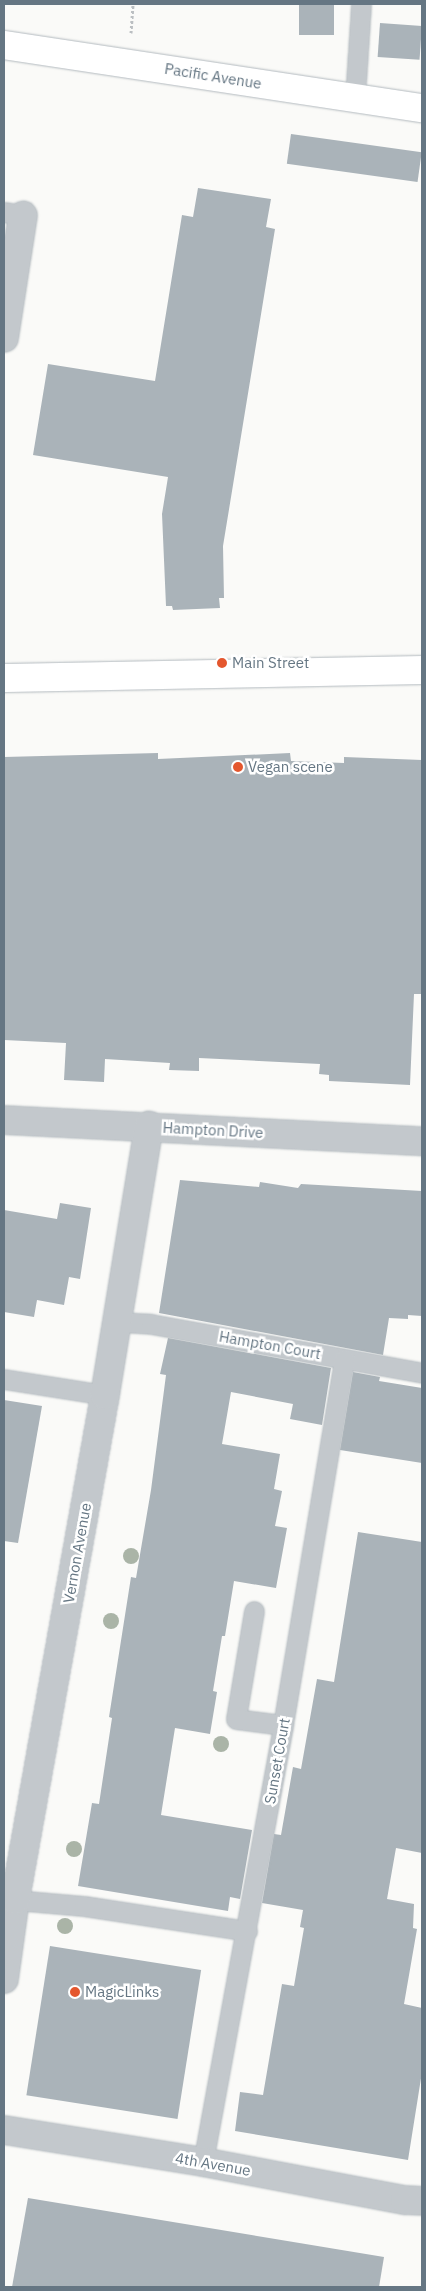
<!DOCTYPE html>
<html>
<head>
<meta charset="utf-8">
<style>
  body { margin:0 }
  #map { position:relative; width:426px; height:2291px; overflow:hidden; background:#fafaf8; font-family:"IBM Plex Sans",sans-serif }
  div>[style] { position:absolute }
  .building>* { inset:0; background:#aab3b9; transform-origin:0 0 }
  .path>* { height:3px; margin-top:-1.5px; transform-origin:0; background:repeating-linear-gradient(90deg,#bbbfc2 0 2.5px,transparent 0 5px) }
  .roads { filter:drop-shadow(0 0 1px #b3babf) drop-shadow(0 0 1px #b3babf) }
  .lane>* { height:19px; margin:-9.5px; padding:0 9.5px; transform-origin:9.5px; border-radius:9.5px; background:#c3c8cc }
  .street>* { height:28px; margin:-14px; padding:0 14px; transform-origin:14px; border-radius:14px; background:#c3c8cc }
  .secondary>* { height:28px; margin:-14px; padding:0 14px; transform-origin:14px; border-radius:14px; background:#fff }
  .trees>* { width:16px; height:16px; margin:-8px; border-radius:50%; background:#aab4a7 }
  .dots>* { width:14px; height:14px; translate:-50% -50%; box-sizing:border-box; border:2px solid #fff; border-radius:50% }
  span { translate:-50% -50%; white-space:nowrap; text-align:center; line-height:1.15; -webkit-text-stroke:5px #fff; paint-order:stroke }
  .street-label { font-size:15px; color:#657683 }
  .poi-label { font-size:15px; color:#657683 }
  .left { translate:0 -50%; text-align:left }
  .frame { position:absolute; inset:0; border:5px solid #657683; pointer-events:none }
</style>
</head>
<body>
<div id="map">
  <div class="building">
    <i style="left:299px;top:4px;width:35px;height:31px"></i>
    <i style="left:380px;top:23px;width:42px;height:34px;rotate:4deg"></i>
    <i style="left:291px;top:134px;width:132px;height:30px;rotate:8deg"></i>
    <i style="clip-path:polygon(198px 188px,271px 199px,266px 227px,275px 229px,223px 546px,224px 598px,219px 598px,220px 608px,173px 610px,172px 606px,166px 606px,162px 514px,168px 477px,33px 455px,48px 364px,155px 381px,182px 215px,193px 217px)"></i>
    <i style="clip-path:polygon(158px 753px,158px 759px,290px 753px,291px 761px,344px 763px,344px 757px,422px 760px,422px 994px,414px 994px,410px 1085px,329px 1081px,329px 1075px,319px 1074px,320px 1064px,199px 1058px,199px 1071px,169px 1070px,170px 1063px,105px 1059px,104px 1082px,64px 1080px,66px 1043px,4px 1040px,4px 757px)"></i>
    <i style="clip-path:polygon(180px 1180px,259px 1187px,260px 1182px,298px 1188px,301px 1184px,422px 1191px,422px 1316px,408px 1315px,408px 1319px,389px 1318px,383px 1355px,159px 1313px)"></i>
    <i style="clip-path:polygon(60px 1203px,91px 1208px,80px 1279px,69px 1277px,64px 1305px,37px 1300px,34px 1317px,4px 1312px,4px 1210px,57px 1219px)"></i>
    <i style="clip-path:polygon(168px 1338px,331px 1368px,322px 1425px,290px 1419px,293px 1404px,231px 1392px,222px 1444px,280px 1454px,274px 1489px,282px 1491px,275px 1526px,287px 1528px,276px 1588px,234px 1581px,225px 1636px,222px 1636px,213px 1691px,217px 1692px,210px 1734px,175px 1728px,161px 1815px,252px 1830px,240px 1899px,230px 1897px,228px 1911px,78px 1886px,92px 1803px,99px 1804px,112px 1718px,109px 1717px,131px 1577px,136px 1578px,151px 1490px,166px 1375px,160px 1374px)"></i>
    <i style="clip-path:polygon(353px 1372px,380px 1377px,379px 1381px,422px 1388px,422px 1463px,340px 1450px)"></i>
    <i style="clip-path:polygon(4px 1400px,42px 1406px,18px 1543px,4px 1541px)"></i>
    <i style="clip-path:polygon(358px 1532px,422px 1542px,422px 1853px,396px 1848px,387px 1899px,414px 1904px,413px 1928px,417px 1929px,404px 2004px,422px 2008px,422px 2072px,408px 2160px,235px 2131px,240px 2092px,263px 2095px,282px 1984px,294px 1986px,304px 1928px,300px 1927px,303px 1910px,262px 1903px,274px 1834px,281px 1835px,293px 1767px,301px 1769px,317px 1679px,334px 1682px)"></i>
    <i style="left:50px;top:1946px;width:153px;height:151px;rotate:9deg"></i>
    <i style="clip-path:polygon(28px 2198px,384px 2257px,379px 2287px,12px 2287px)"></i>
  </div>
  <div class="path">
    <i style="left:131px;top:33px;width:29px;rotate:-86deg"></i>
  </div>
  <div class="roads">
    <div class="lane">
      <i style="left:355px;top:98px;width:94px;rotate:-86.3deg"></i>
      <i style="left:4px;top:212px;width:19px;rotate:9deg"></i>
      <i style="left:118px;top:1322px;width:33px;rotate:3deg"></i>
      <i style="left:151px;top:1324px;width:275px;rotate:10.2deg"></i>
      <i style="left:4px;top:1379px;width:102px;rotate:9deg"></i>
      <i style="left:254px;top:1611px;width:109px;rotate:99.5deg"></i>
      <i style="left:236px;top:1719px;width:47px;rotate:7.3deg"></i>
      <i style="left:15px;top:1900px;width:69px;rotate:5deg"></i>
      <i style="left:84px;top:1906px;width:165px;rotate:8.7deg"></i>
      <i style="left:203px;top:2162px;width:444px;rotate:-79.6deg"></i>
      <i style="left:283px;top:1725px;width:371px;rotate:-80.5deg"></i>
    </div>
    <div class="street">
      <i style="left:4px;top:338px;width:124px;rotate:-81.2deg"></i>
      <i style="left:4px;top:1120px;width:419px;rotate:2.9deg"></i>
      <i style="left:4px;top:1979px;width:80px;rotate:-82.1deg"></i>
      <i style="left:15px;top:1900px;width:513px;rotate:-79.89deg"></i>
      <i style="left:105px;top:1395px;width:273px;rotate:-80.7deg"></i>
      <i style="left:4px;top:2130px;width:202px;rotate:9.1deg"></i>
      <i style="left:203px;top:2162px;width:206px;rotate:10.7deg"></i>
      <i style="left:405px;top:2200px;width:17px;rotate:3deg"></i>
    </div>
    <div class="secondary">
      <i style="left:4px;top:45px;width:423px;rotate:8.6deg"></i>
      <i style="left:4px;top:678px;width:418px;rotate:-1.1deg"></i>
    </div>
  </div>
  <div class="trees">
    <i style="left:131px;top:1556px"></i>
    <i style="left:111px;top:1621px"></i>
    <i style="left:221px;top:1744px"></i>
    <i style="left:74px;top:1849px"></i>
    <i style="left:65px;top:1926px"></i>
  </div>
  <div class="dots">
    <i style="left:222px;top:663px;background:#e4572e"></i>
    <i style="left:238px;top:767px;background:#e4572e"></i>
    <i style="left:75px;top:1992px;background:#e4572e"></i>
  </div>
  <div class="street-label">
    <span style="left:213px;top:76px;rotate:9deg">Pacific Avenue</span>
    <span style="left:213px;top:1130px;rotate:3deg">Hampton Drive</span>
    <span style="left:270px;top:1345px;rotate:10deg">Hampton Court</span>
    <span style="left:77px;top:1553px;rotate:-80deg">Vernon Avenue</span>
    <span style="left:277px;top:1761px;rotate:-80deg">Sunset Court</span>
    <span style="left:213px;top:2164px;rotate:10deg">4th Avenue</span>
  </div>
  <div class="poi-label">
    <span class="left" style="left:232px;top:663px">Main Street</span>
    <span class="left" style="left:248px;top:767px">Vegan scene</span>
    <span class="left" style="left:85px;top:1992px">MagicLinks</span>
  </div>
  <div class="frame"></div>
</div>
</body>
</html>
